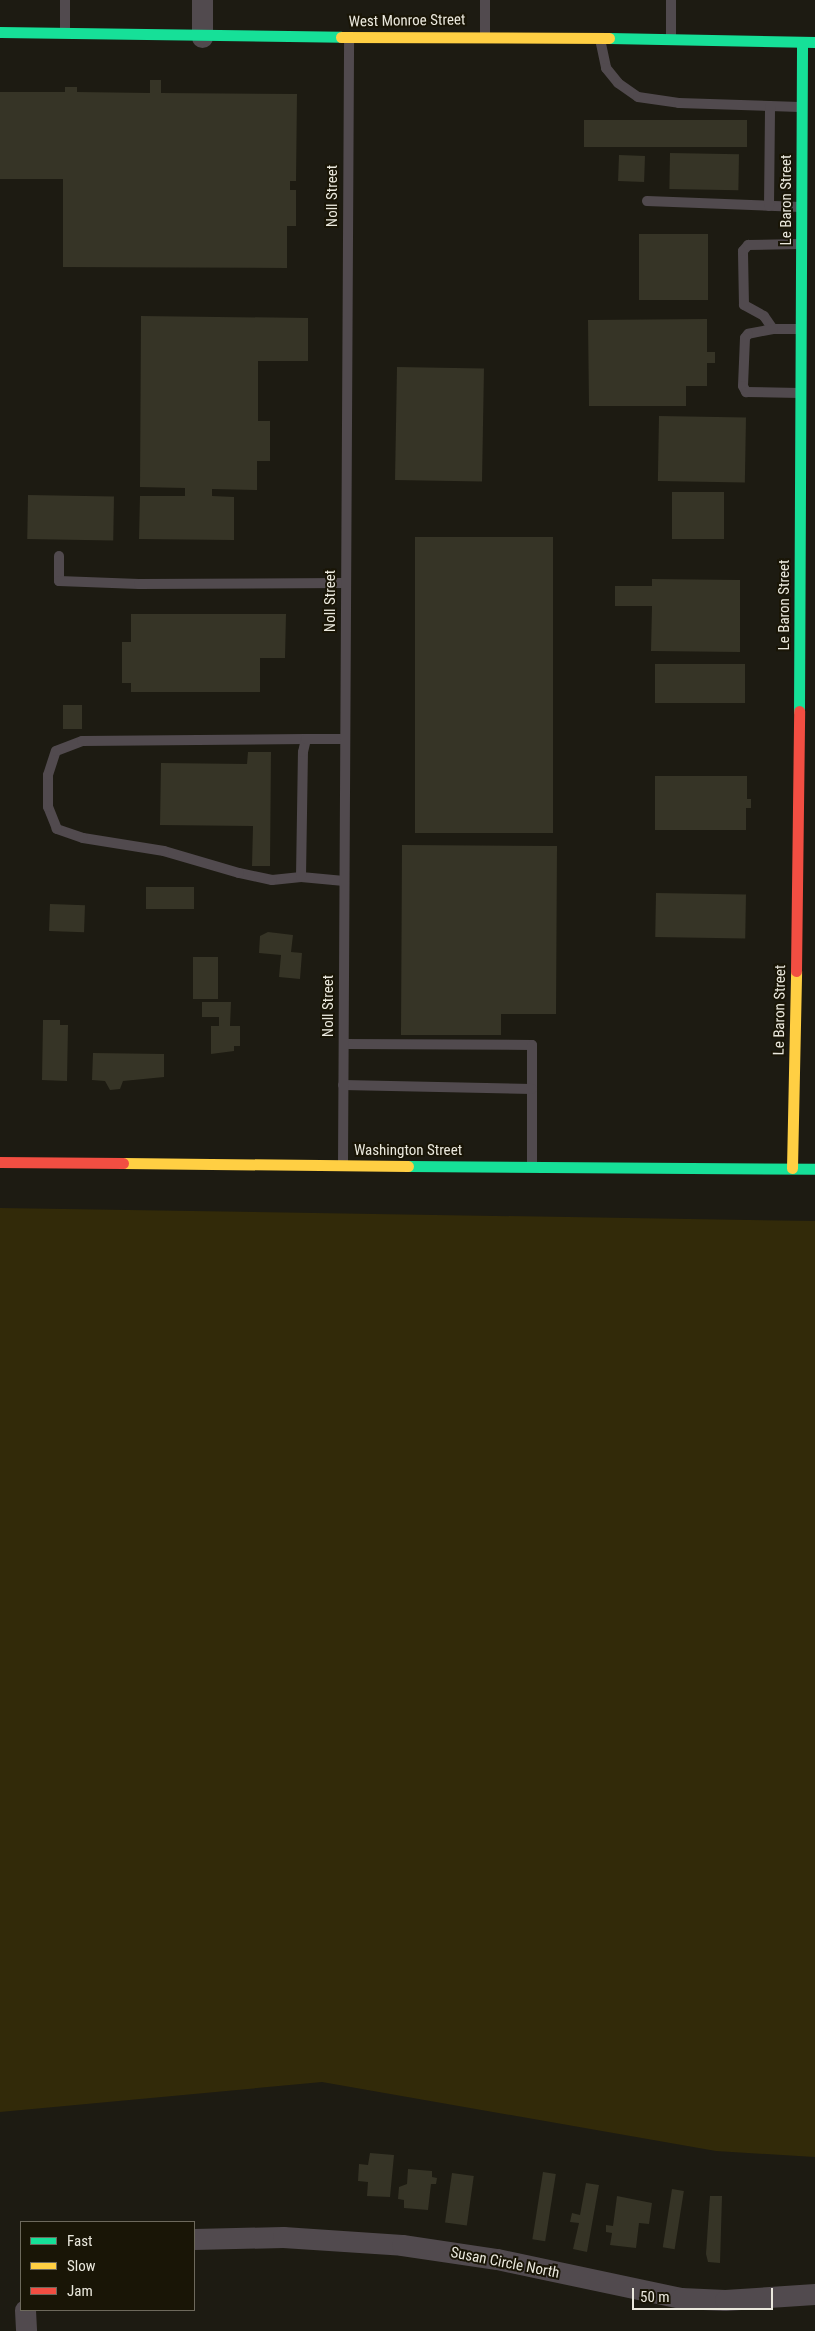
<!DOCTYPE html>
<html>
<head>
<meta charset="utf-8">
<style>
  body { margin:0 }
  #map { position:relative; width:815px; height:2331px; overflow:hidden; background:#1d1b12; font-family:"Roboto Condensed",sans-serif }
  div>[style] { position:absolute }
  .green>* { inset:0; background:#322a09 }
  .building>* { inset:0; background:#363426; transform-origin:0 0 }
  .lane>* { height:10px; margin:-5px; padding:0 5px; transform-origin:5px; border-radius:5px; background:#514a4e }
  .street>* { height:21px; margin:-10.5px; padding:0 10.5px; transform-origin:10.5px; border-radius:10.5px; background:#514a4e }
  .fast>* { height:11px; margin:-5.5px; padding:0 5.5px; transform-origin:5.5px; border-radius:5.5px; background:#16e098 }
  .slow>* { height:11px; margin:-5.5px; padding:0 5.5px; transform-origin:5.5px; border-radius:5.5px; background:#ffcf43 }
  .jam>* { height:11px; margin:-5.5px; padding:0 5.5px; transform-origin:5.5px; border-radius:5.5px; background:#f24e42 }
  span { translate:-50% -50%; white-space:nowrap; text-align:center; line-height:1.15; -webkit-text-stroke:4px #191506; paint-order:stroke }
  .street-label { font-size:15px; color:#eae8dd }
  .legend { position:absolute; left:20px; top:2221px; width:175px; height:90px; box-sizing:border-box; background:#191506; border:1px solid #6d695c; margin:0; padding:6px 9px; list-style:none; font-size:15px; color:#eae8dd }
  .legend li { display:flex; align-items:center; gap:10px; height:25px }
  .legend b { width:25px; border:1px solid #6d695c }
  .scale { position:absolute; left:632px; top:2288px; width:141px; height:22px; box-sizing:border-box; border:2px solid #eae8dd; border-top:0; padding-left:6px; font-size:15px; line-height:18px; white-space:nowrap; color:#eae8dd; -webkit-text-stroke:4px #191506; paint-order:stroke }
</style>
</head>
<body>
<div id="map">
  <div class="green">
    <i style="clip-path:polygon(0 1208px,815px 1221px,815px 2157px,716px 2151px,322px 2082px,0 2112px)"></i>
  </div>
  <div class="building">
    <i style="clip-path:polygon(150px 80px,161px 80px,161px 93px,297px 94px,296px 181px,290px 181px,290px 190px,296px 190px,296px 226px,287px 226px,287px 268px,63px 267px,63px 179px,0 179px,0 92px,65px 92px,65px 87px,77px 87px,77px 92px,150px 93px)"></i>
    <i style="left:584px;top:120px;width:163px;height:27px"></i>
    <i style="left:670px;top:153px;width:69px;height:36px;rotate:1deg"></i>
    <i style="left:619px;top:155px;width:26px;height:26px;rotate:2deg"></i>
    <i style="left:639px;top:234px;width:69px;height:66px"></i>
    <i style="clip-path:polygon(141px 316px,308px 318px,308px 361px,258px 361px,258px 421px,270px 421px,270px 461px,257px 461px,257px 490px,212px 489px,212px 496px,234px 497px,234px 540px,139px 539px,140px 496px,185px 496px,185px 488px,140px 487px)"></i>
    <i style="clip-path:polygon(707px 319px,707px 352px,715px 352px,715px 363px,707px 363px,707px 386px,686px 386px,686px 406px,589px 406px,588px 320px)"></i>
    <i style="left:397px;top:367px;width:87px;height:113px;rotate:1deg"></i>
    <i style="left:659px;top:416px;width:87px;height:65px;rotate:1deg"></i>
    <i style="left:672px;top:492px;width:52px;height:47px"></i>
    <i style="left:28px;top:495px;width:86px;height:44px;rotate:1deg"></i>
    <i style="left:415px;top:537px;width:138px;height:296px"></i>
    <i style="clip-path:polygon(652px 579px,740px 580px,740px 652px,651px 651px,652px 606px,615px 606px,615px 586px,652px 586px)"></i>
    <i style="clip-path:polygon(131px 614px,286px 614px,285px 658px,260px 658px,260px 692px,131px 692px,131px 683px,122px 683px,122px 642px,131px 642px)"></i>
    <i style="left:655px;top:664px;width:90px;height:39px"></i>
    <i style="left:63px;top:705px;width:19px;height:24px"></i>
    <i style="clip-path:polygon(248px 752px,271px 752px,270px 866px,252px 866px,253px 826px,160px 825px,161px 763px,247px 764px)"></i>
    <i style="clip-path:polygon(655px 776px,747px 776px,747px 799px,751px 799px,751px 808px,746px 808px,746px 830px,655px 830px)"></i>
    <i style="clip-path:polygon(402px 845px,557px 846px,556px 1014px,501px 1014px,501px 1035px,401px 1035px)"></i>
    <i style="left:146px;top:887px;width:48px;height:22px"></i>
    <i style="left:656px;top:893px;width:90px;height:44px;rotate:1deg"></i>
    <i style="left:50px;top:904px;width:35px;height:27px;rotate:2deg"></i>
    <i style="clip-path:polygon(268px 932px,293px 935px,291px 952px,302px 953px,300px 979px,279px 977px,281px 955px,259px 953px,260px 936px)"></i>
    <i style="left:193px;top:957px;width:25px;height:42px"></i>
    <i style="clip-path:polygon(202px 1002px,231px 1002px,230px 1026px,240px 1026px,240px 1046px,234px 1046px,234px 1051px,211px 1054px,211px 1026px,219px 1026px,219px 1017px,202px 1017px)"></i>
    <i style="clip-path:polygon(43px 1020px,60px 1020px,60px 1025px,68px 1025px,67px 1081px,42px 1080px)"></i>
    <i style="clip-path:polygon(93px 1053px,164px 1054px,164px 1077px,123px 1081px,120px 1089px,110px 1090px,105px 1081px,92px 1080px)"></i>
    <i style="clip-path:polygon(370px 2153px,394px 2155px,390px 2197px,367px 2196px,368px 2182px,358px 2181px,359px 2164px,368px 2165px)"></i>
    <i style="clip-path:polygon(408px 2169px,432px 2171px,432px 2177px,437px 2178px,436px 2184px,431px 2184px,428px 2210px,404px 2208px,404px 2200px,398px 2199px,399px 2187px,407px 2184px)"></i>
    <i style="left:543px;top:2172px;width:13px;height:68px;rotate:9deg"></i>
    <i style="left:452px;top:2173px;width:22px;height:50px;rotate:8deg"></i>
    <i style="clip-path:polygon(586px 2183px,599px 2185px,587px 2252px,573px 2249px,579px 2223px,570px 2222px,572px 2213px,580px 2215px)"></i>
    <i style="left:672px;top:2189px;width:12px;height:59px;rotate:9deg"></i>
    <i style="clip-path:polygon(617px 2196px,652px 2203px,649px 2224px,639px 2223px,636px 2248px,610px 2245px,612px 2233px,606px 2232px,606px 2225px,613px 2226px)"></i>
    <i style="clip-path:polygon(710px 2196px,722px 2196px,720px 2263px,708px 2262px,706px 2254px)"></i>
  </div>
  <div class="lane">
    <i style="left:65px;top:31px;width:31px;rotate:-90deg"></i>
    <i style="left:485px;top:34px;width:34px;rotate:-90deg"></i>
    <i style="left:600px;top:39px;width:30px;rotate:78deg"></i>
    <i style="left:606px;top:68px;width:19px;rotate:51deg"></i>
    <i style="left:618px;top:83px;width:24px;rotate:35deg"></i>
    <i style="left:638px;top:97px;width:41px;rotate:8.3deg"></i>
    <i style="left:679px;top:103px;width:121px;rotate:1.9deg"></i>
    <i style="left:671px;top:39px;width:39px;rotate:-90deg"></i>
    <i style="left:647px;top:201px;width:154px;rotate:2.2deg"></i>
    <i style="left:769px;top:206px;width:100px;rotate:-89.4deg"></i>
    <i style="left:773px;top:329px;width:16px;rotate:-125deg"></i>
    <i style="left:764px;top:316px;width:23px;rotate:-151deg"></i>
    <i style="left:744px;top:305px;width:54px;rotate:-91.1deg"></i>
    <i style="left:743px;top:251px;width:8px;rotate:-50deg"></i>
    <i style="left:748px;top:245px;width:52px;rotate:-1.1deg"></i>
    <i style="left:799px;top:329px;width:26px;rotate:180deg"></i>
    <i style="left:773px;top:329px;width:25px;rotate:169deg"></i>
    <i style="left:748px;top:334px;width:5px;rotate:127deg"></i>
    <i style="left:745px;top:338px;width:48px;rotate:92.4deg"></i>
    <i style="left:743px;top:386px;width:7px;rotate:63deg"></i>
    <i style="left:746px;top:392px;width:54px;rotate:1.1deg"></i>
    <i style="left:59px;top:556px;width:25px;rotate:90deg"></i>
    <i style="left:59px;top:581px;width:80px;rotate:2.1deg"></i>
    <i style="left:139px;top:584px;width:207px;rotate:-0.3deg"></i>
    <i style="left:301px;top:877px;width:29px;rotate:174deg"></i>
    <i style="left:272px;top:880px;width:34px;rotate:-168deg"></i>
    <i style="left:239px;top:873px;width:78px;rotate:-163.7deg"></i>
    <i style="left:164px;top:851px;width:82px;rotate:-170.9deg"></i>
    <i style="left:83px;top:838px;width:28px;rotate:-161deg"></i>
    <i style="left:57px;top:829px;width:24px;rotate:-112deg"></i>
    <i style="left:48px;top:807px;width:32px;rotate:-90deg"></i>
    <i style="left:48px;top:775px;width:25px;rotate:-72deg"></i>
    <i style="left:56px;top:751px;width:28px;rotate:-21deg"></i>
    <i style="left:82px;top:741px;width:224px;rotate:-0.5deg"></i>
    <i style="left:344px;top:881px;width:43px;rotate:-174.7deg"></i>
    <i style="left:301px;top:877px;width:125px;rotate:-89.1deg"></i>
    <i style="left:303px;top:752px;width:13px;rotate:-77deg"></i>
    <i style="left:306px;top:739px;width:39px"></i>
    <i style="left:344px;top:1044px;width:188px;rotate:0.3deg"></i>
    <i style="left:532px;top:1045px;width:120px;rotate:90deg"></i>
    <i style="left:343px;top:1085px;width:189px;rotate:1.2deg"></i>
    <i style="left:343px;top:1164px;width:1126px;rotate:-89.69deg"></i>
  </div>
  <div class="street">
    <i style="left:202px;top:37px;width:37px;rotate:-90deg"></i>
    <i style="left:194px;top:2239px;width:89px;rotate:-1.3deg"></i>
    <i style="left:283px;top:2237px;width:119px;rotate:3.8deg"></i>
    <i style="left:402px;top:2245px;width:96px;rotate:8.4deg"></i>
    <i style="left:497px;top:2259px;width:188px;rotate:12deg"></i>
    <i style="left:681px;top:2298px;width:44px;rotate:2.6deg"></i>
    <i style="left:725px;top:2300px;width:90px;rotate:-3.8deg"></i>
    <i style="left:25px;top:2310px;width:21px;rotate:87deg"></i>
  </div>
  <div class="fast">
    <i style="left:0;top:32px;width:341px;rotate:0.8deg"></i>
    <i style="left:609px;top:38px;width:206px;rotate:1.1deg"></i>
    <i style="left:799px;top:711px;width:669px;rotate:-89.74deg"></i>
    <i style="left:408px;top:1166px;width:407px;rotate:0.4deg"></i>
  </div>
  <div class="slow">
    <i style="left:341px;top:37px;width:268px;rotate:0.2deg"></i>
    <i style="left:123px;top:1163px;width:285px;rotate:0.6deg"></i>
    <i style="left:792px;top:1168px;width:197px;rotate:-88.8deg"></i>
  </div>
  <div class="jam">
    <i style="left:796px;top:971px;width:260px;rotate:-89.3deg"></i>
    <i style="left:0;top:1162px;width:123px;rotate:0.5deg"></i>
  </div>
  <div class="street-label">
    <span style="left:407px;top:21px;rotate:-1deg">West Monroe Street</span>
    <span style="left:333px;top:196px;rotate:-90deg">Noll Street</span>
    <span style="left:787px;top:200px;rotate:-90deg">Le Baron Street</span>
    <span style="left:331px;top:601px;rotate:-90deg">Noll Street</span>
    <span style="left:785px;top:605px;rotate:-90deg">Le Baron Street</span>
    <span style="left:329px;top:1006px;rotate:-90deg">Noll Street</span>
    <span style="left:780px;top:1010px;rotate:-89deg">Le Baron Street</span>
    <span style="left:408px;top:1151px">Washington Street</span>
    <span style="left:505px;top:2263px;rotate:11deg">Susan Circle North</span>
  </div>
  <ul class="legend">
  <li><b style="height:6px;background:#16e098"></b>Fast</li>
  <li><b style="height:6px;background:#ffcf43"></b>Slow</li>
  <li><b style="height:6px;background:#f24e42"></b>Jam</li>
  </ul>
  <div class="scale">50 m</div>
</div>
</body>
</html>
